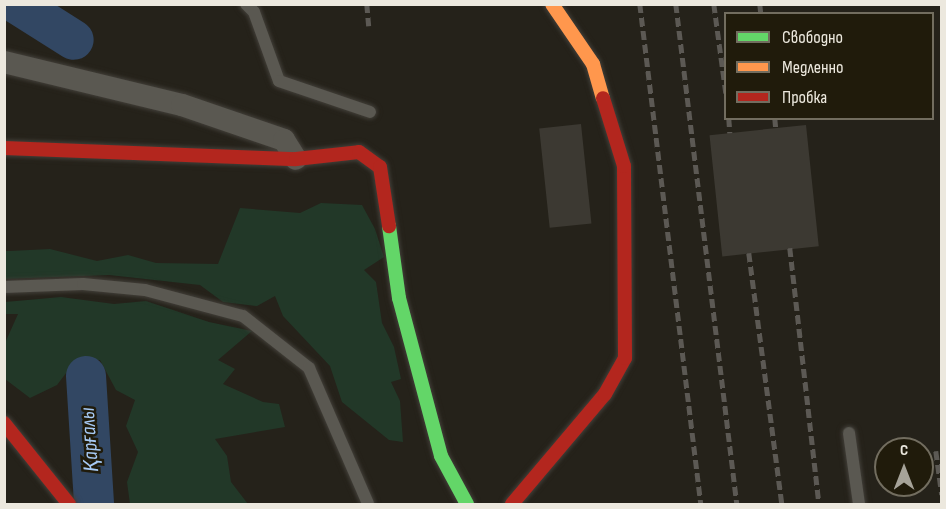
<!DOCTYPE html>
<html>
<head>
<meta charset="utf-8">
<style>
  body { margin:0 }
  #map { position:relative; width:946px; height:509px; overflow:hidden; background:#25221a; font-family:"Sofia Sans Condensed",sans-serif }
  div>[style] { position:absolute }
  .green>* { inset:0; background:#223828 }
  .river>* { height:40px; margin:-20px; padding:0 20px; transform-origin:20px; border-radius:20px; background:#324763 }
  .building>* { inset:0; background:#3c3932; transform-origin:0 0 }
  .roads { filter:drop-shadow(0 0 2px #423f39) drop-shadow(0 0 2px #423f39) }
  .lane>* { height:12px; margin:-6px; padding:0 6px; transform-origin:6px; border-radius:6px; background:#5a5851 }
  .street>* { height:22px; margin:-11px; padding:0 11px; transform-origin:11px; border-radius:11px; background:#5a5851 }
  .fast>* { height:14px; margin:-7px; padding:0 7px; transform-origin:7px; border-radius:7px; background:#63d668 }
  .slow>* { height:14px; margin:-7px; padding:0 7px; transform-origin:7px; border-radius:7px; background:#ff974d }
  .jam>* { height:14px; margin:-7px; padding:0 7px; transform-origin:7px; border-radius:7px; background:#b3261e }
  .rail>* { height:4.5px; margin-top:-2.25px; transform-origin:0; background:repeating-linear-gradient(90deg,#5c5954 0 9px,transparent 0 13.5px) }
  span { translate:-50% -50%; white-space:nowrap; text-align:center; line-height:1.15; -webkit-text-stroke:5px #201b0b; paint-order:stroke }
  .water-label { font-size:21px; color:#a7caf5; font-style:italic }
  .frame { position:absolute; inset:0; border:6px solid #ece8de; pointer-events:none }
  .legend { position:absolute; left:724px; top:12px; width:210px; height:108px; box-sizing:border-box; background:#201b0b; border:2px solid #726d5f; margin:0; padding:8px 10px; list-style:none; font-size:18px; color:#ece8de }
  .legend li { display:flex; align-items:center; gap:12px; height:30px }
  .legend b { width:30px; border:2px solid #726d5f }
  .north { position:absolute; left:874px; top:437px; width:60px; height:60px; box-sizing:border-box; background:#201b0b; border:2px solid #726d5f; border-radius:50%; rotate:0deg; font-size:16px; font-weight:700; line-height:24px; text-align:center; color:#ece8de }
  .north::after { content:''; display:block; margin:auto; width:21px; height:27px; background:#a6a399; clip-path:polygon(50% 0,100% 100%,50% 72%,0 100%) }
</style>
</head>
<body>
<div id="map">
  <div class="green">
    <i style="clip-path:polygon(321px 203px,362px 205px,375px 229px,384px 257px,364px 270px,376px 282px,382px 323px,394px 347px,401px 379px,391px 382px,400px 401px,403px 442px,389px 440px,342px 402px,330px 366px,283px 316px,275px 296px,257px 306px,223px 302px,200px 285px,109px 275px,5px 279px,5px 251px,10px 251px,50px 249px,97px 261px,128px 255px,156px 263px,218px 264px,240px 208px,300px 213px)"></i>
    <i style="clip-path:polygon(61px 297px,114px 304px,146px 301px,209px 322px,252px 331px,218px 360px,235px 369px,223px 384px,263px 402px,279px 404px,285px 427px,215px 439px,227px 456px,231px 482px,248px 504px,130px 504px,127px 482px,138px 452px,126px 426px,135px 400px,116px 390px,100px 360px,76px 360px,57px 385px,30px 398px,5px 379px,5px 343px,18px 314px,5px 314px,5px 302px)"></i>
  </div>
  <div class="river">
    <i style="left:17px;top:4px;width:67px;rotate:32.3deg"></i>
    <i style="left:86px;top:376px;width:128px;rotate:86.4deg"></i>
  </div>
  <div class="building">
    <i style="left:581px;top:124px;width:100px;height:42px;rotate:84deg"></i>
    <i style="left:806px;top:125px;width:122px;height:97px;rotate:84deg"></i>
  </div>
  <div class="roads">
    <div class="lane">
      <i style="left:246px;top:4px;width:11px;rotate:45deg"></i>
      <i style="left:254px;top:12px;width:73px;rotate:70.1deg"></i>
      <i style="left:279px;top:81px;width:96px;rotate:18.8deg"></i>
      <i style="left:4px;top:287px;width:79px;rotate:-2.2deg"></i>
      <i style="left:83px;top:284px;width:62px;rotate:5.5deg"></i>
      <i style="left:145px;top:290px;width:101px;rotate:14.9deg"></i>
      <i style="left:243px;top:316px;width:84px;rotate:38.2deg"></i>
      <i style="left:309px;top:368px;width:148px;rotate:66.5deg"></i>
      <i style="left:849px;top:433px;width:72px;rotate:82deg"></i>
    </div>
    <div class="street">
      <i style="left:4px;top:62px;width:183px;rotate:13.6deg"></i>
      <i style="left:182px;top:105px;width:108px;rotate:18.9deg"></i>
      <i style="left:284px;top:140px;width:22px;rotate:58deg"></i>
    </div>
    <div class="fast">
      <i style="left:389px;top:226px;width:73px;rotate:82.1deg"></i>
      <i style="left:399px;top:298px;width:163px;rotate:75.1deg"></i>
      <i style="left:441px;top:456px;width:55px;rotate:61.6deg"></i>
    </div>
    <div class="slow">
      <i style="left:552px;top:4px;width:73px;rotate:55.7deg"></i>
      <i style="left:593px;top:64px;width:35px;rotate:74deg"></i>
    </div>
    <div class="jam">
      <i style="left:4px;top:148px;width:292px;rotate:2.2deg"></i>
      <i style="left:296px;top:159px;width:63px;rotate:-6.3deg"></i>
      <i style="left:359px;top:152px;width:26px;rotate:36deg"></i>
      <i style="left:380px;top:167px;width:60px;rotate:81.3deg"></i>
      <i style="left:4px;top:423px;width:104px;rotate:51.3deg"></i>
      <i style="left:512px;top:504px;width:144px;rotate:-49.8deg"></i>
      <i style="left:605px;top:394px;width:41px;rotate:-60.9deg"></i>
      <i style="left:625px;top:358px;width:192px;rotate:-90.3deg"></i>
      <i style="left:624px;top:166px;width:71px;rotate:-107.2deg"></i>
    </div>
  </div>
  <div class="rail">
    <i style="left:367px;top:4px;width:22px;rotate:85deg"></i>
    <i style="left:640px;top:4px;width:504px;rotate:83.04deg"></i>
    <i style="left:676px;top:4px;width:504px;rotate:83.04deg"></i>
    <i style="left:714px;top:4px;width:90px;rotate:82.3deg"></i>
    <i style="left:760px;top:4px;width:10px;rotate:84deg"></i>
    <i style="left:729px;top:118px;width:15px;rotate:86deg"></i>
    <i style="left:775px;top:118px;width:11px;rotate:85deg"></i>
    <i style="left:790px;top:248px;width:258px;rotate:83.5deg"></i>
    <i style="left:749px;top:253px;width:253px;rotate:82.5deg"></i>
    <i style="left:936px;top:451px;width:44px;rotate:82.2deg"></i>
  </div>
  <div class="water-label">
    <span style="left:90px;top:440px;rotate:-94deg">Қарғалы</span>
  </div>
  <div class="frame"></div>
  <ul class="legend">
  <li><b style="height:8px;background:#63d668"></b>Свободно</li>
  <li><b style="height:8px;background:#ff974d"></b>Медленно</li>
  <li><b style="height:8px;background:#b3261e"></b>Пробка</li>
  </ul>
  <div class="north">С</div>
</div>
</body>
</html>
